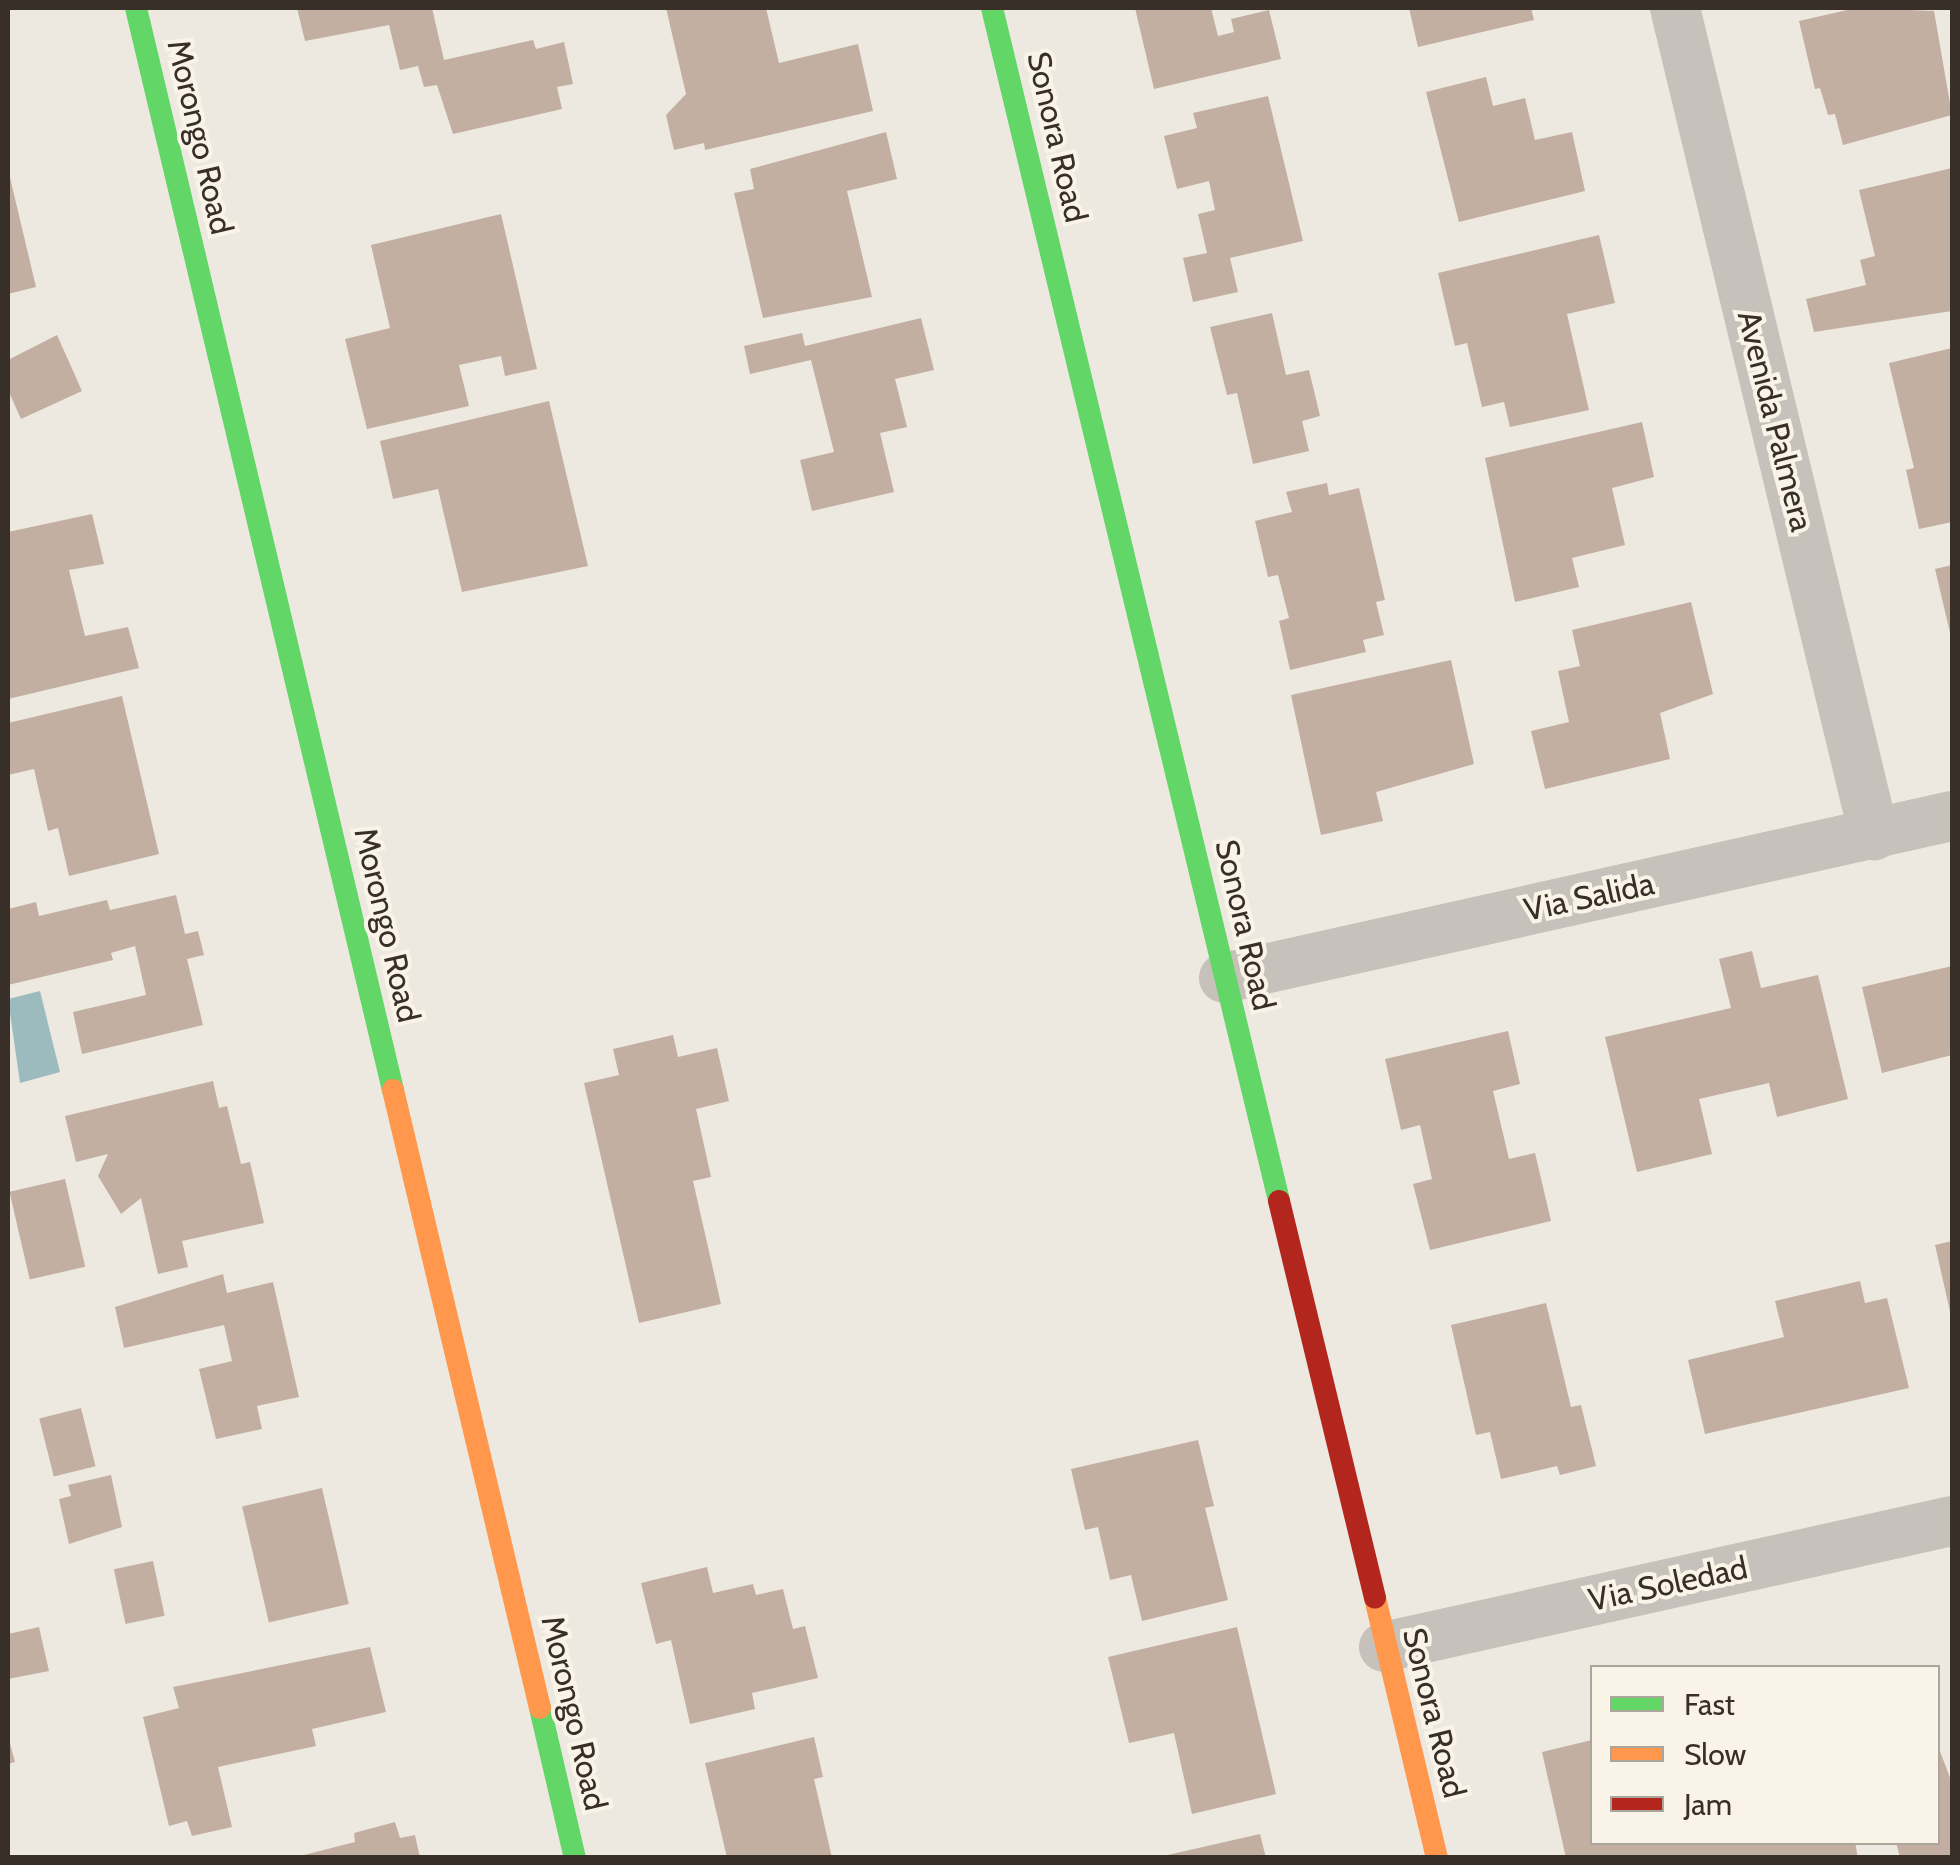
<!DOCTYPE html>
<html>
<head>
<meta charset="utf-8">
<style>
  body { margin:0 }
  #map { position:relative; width:1960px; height:1865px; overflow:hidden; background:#ede9e1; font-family:Cabin,sans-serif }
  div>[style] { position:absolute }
  .water>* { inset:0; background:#9cbbbf }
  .building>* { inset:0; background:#c2afa2; transform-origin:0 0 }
  .street>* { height:50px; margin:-25px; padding:0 25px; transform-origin:25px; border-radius:25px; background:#c6c1ba }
  .fast>* { height:22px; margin:-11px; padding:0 11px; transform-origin:11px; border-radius:11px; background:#63d668 }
  .slow>* { height:22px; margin:-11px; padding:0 11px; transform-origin:11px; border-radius:11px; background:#ff974d }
  .jam>* { height:22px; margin:-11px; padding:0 11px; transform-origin:11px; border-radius:11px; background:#b3261e }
  span { translate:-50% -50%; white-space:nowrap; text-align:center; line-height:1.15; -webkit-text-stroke:8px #faf4e8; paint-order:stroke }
  .street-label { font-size:32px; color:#372f28 }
  .frame { position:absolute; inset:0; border:10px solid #372f28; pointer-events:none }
  .legend { position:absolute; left:1590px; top:1665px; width:350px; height:180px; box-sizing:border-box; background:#faf4e8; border:2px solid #aca59b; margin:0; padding:12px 18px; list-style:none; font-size:30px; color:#372f28 }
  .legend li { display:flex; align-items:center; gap:20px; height:50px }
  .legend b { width:50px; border:2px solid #aca59b }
</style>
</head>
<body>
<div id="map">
  <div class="water">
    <i style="clip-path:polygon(40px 991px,60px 1072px,20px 1083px,8px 999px)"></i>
  </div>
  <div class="building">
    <i style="clip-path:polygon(297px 8px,432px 8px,444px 60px,533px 40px,536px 49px,564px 42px,573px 84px,557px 87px,562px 109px,453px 134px,437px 85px,424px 87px,418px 66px,400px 70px,389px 25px,305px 41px)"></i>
    <i style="clip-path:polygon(666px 8px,766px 8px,779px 63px,858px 44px,873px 111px,705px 150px,704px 143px,674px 150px,666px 115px,686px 94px)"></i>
    <i style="clip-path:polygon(1135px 8px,1211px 8px,1218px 36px,1234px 32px,1231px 19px,1269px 10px,1281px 59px,1154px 89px)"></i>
    <i style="clip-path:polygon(1409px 8px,1531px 8px,1534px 20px,1418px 47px)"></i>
    <i style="clip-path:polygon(1856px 8px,1934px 11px,1952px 115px,1843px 145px,1835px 114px,1828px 115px,1820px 88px,1815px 89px,1799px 21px)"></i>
    <i style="clip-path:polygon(1486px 77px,1493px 106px,1525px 98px,1535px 140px,1572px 132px,1585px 191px,1459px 222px,1426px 92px)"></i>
    <i style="clip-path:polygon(1268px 96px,1303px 241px,1230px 258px,1238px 292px,1193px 302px,1183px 258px,1207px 253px,1198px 214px,1215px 210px,1209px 181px,1177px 189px,1164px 136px,1197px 128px,1193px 113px)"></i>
    <i style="clip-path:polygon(886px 132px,897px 179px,847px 191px,872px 297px,763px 318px,734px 193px,754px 189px,750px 169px)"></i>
    <i style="clip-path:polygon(1952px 168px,1952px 311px,1814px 332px,1806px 299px,1866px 285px,1860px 260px,1875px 256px,1859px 190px)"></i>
    <i style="clip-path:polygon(8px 169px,36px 287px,8px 294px)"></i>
    <i style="clip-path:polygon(501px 214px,537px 369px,505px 376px,501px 356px,459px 365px,469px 406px,367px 429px,345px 339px,390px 328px,371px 245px)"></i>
    <i style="clip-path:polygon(1599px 235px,1615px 303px,1567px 314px,1589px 410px,1510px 427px,1504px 402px,1482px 407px,1467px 343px,1455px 346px,1438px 273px)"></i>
    <i style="clip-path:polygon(1272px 313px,1286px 375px,1309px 370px,1320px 416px,1302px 421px,1309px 451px,1253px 464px,1237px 393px,1227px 395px,1210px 327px)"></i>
    <i style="clip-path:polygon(921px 318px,934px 370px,895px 379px,907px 427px,880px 433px,894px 492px,812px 511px,800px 460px,834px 452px,811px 360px,750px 374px,744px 346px,802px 333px,805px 346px)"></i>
    <i style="clip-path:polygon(57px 335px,82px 391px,21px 419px,8px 390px,8px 360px)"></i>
    <i style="clip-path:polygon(1952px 348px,1952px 522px,1919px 529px,1906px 470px,1914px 468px,1889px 363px)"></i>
    <i style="clip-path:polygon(549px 401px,588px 566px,462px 592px,438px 489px,393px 499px,380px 441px)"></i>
    <i style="clip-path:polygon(1642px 422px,1654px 477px,1612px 488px,1625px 545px,1572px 558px,1579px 587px,1515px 602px,1485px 458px)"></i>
    <i style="clip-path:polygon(1327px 483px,1329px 495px,1359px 488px,1385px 600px,1376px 602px,1384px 635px,1363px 640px,1366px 652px,1290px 670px,1279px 621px,1289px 618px,1278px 575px,1268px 577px,1255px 521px,1292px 512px,1286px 492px)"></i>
    <i style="clip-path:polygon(92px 514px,104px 564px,69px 570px,85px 636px,128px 627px,139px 668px,8px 699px,8px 532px)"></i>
    <i style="clip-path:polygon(1952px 565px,1952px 637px,1951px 637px,1935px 569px)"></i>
    <i style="clip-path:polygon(1691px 602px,1713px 694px,1660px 713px,1670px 759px,1545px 789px,1531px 731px,1569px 722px,1558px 671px,1580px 666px,1572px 630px)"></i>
    <i style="clip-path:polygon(1451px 660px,1474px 764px,1376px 792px,1383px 821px,1321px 835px,1291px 695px)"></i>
    <i style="clip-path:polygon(122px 696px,159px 854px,69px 876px,58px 828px,48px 831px,34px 769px,8px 775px,8px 723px)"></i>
    <i style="clip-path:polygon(176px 895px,185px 934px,198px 931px,204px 955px,187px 959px,203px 1025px,82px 1054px,73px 1012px,146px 995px,135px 946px,111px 953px,113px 960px,8px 985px,8px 909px,36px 902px,39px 916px,107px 900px,110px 910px)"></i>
    <i style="clip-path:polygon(1752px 951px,1761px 988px,1818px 975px,1848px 1099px,1777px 1117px,1769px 1083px,1699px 1099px,1712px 1154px,1637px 1172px,1605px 1037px,1731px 1008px,1719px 959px)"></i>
    <i style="clip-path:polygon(1952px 966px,1952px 1055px,1882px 1073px,1862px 987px)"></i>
    <i style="clip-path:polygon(1508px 1031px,1520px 1084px,1493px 1091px,1509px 1159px,1535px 1153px,1551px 1221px,1430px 1250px,1413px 1184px,1432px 1179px,1420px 1125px,1401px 1130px,1385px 1059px)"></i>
    <i style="clip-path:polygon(673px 1035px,678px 1057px,717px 1048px,729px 1101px,696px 1109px,711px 1177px,693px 1181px,721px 1304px,639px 1323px,584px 1083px,619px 1075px,613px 1049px)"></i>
    <i style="clip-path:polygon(213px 1081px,219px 1108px,227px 1106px,241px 1164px,250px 1162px,264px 1223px,182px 1241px,188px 1267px,158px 1274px,141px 1198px,121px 1214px,98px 1176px,108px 1154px,76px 1162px,65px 1116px)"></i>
    <i style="left:65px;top:1179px;width:90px;height:57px;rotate:77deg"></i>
    <i style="clip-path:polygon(1952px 1241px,1952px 1316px,1951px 1316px,1935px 1245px)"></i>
    <i style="clip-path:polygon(223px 1274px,227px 1293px,273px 1282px,299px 1397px,257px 1406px,262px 1429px,216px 1439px,199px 1369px,232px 1361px,224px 1325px,124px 1348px,115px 1307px)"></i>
    <i style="clip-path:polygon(1860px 1281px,1865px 1303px,1887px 1298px,1909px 1388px,1705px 1434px,1688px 1360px,1784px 1337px,1775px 1301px)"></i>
    <i style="clip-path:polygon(1546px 1303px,1571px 1407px,1581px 1405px,1596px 1466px,1560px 1475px,1557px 1466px,1501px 1479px,1490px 1432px,1476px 1435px,1451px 1325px)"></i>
    <i style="left:81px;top:1408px;width:60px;height:43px;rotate:76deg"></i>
    <i style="clip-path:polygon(1198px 1440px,1214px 1506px,1205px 1508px,1228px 1600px,1142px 1621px,1131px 1575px,1110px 1580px,1098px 1527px,1085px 1530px,1071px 1469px)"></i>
    <i style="clip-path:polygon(111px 1475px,122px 1527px,69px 1544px,59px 1499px,71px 1496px,68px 1485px)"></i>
    <i style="left:322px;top:1488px;width:119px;height:82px;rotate:77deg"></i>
    <i style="left:153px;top:1561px;width:56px;height:40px;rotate:78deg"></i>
    <i style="clip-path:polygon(707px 1567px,713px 1593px,753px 1584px,756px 1595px,783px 1589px,793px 1629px,805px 1626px,818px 1678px,752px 1693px,755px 1709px,690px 1724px,671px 1640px,656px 1644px,641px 1583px)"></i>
    <i style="clip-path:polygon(39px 1627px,49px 1671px,8px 1679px,8px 1634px)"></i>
    <i style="clip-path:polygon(1237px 1627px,1276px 1794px,1192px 1814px,1174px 1733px,1129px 1743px,1108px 1657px)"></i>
    <i style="clip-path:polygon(370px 1647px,386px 1712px,312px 1729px,316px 1746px,218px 1767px,232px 1827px,192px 1836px,187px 1821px,169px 1826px,143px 1717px,179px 1708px,173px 1687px)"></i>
    <i style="clip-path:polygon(8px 1736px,15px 1762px,8px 1764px)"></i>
    <i style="clip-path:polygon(814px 1737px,823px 1777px,814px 1779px,832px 1858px,727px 1858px,705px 1763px)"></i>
    <i style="clip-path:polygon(1592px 1740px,1592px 1842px,1855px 1842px,1858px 1858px,1566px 1858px,1542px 1752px)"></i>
    <i style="clip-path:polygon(1938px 1746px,1952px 1783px,1952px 1856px,1900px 1858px,1896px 1842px,1938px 1842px)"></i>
    <i style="clip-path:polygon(395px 1822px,400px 1838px,415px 1835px,420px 1858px,292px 1858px,355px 1842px,354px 1833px)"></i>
    <i style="clip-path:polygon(1260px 1834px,1266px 1858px,1163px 1858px,1163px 1856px)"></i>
  </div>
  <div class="street">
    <i style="left:1675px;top:8px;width:851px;rotate:76.47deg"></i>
    <i style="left:1224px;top:978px;width:746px;rotate:-12.55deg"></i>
    <i style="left:1384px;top:1647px;width:582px;rotate:-12.51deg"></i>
  </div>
  <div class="fast">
    <i style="left:136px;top:8px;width:1112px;rotate:76.64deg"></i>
    <i style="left:992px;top:8px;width:1227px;rotate:76.47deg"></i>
    <i style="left:540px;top:1708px;width:154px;rotate:76.9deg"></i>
  </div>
  <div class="slow">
    <i style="left:393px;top:1090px;width:635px;rotate:76.62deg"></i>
    <i style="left:1375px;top:1598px;width:267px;rotate:76.6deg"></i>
  </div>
  <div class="jam">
    <i style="left:1279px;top:1201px;width:408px;rotate:76.4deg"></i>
  </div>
  <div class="street-label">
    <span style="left:200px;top:137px;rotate:77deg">Morongo Road</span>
    <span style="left:1057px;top:137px;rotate:77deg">Sonora Road</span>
    <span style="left:1775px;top:421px;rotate:76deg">Avenida Palmera</span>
    <span style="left:1589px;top:897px;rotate:-12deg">Via Salida</span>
    <span style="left:387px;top:925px;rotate:77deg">Morongo Road</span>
    <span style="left:1245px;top:925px;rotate:77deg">Sonora Road</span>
    <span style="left:1668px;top:1584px;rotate:-12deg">Via Soledad</span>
    <span style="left:574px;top:1713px;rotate:77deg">Morongo Road</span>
    <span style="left:1434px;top:1713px;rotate:76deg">Sonora Road</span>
  </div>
  <div class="frame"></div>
  <ul class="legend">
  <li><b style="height:12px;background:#63d668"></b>Fast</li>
  <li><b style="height:12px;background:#ff974d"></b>Slow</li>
  <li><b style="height:12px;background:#b3261e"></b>Jam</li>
  </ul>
</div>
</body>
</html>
